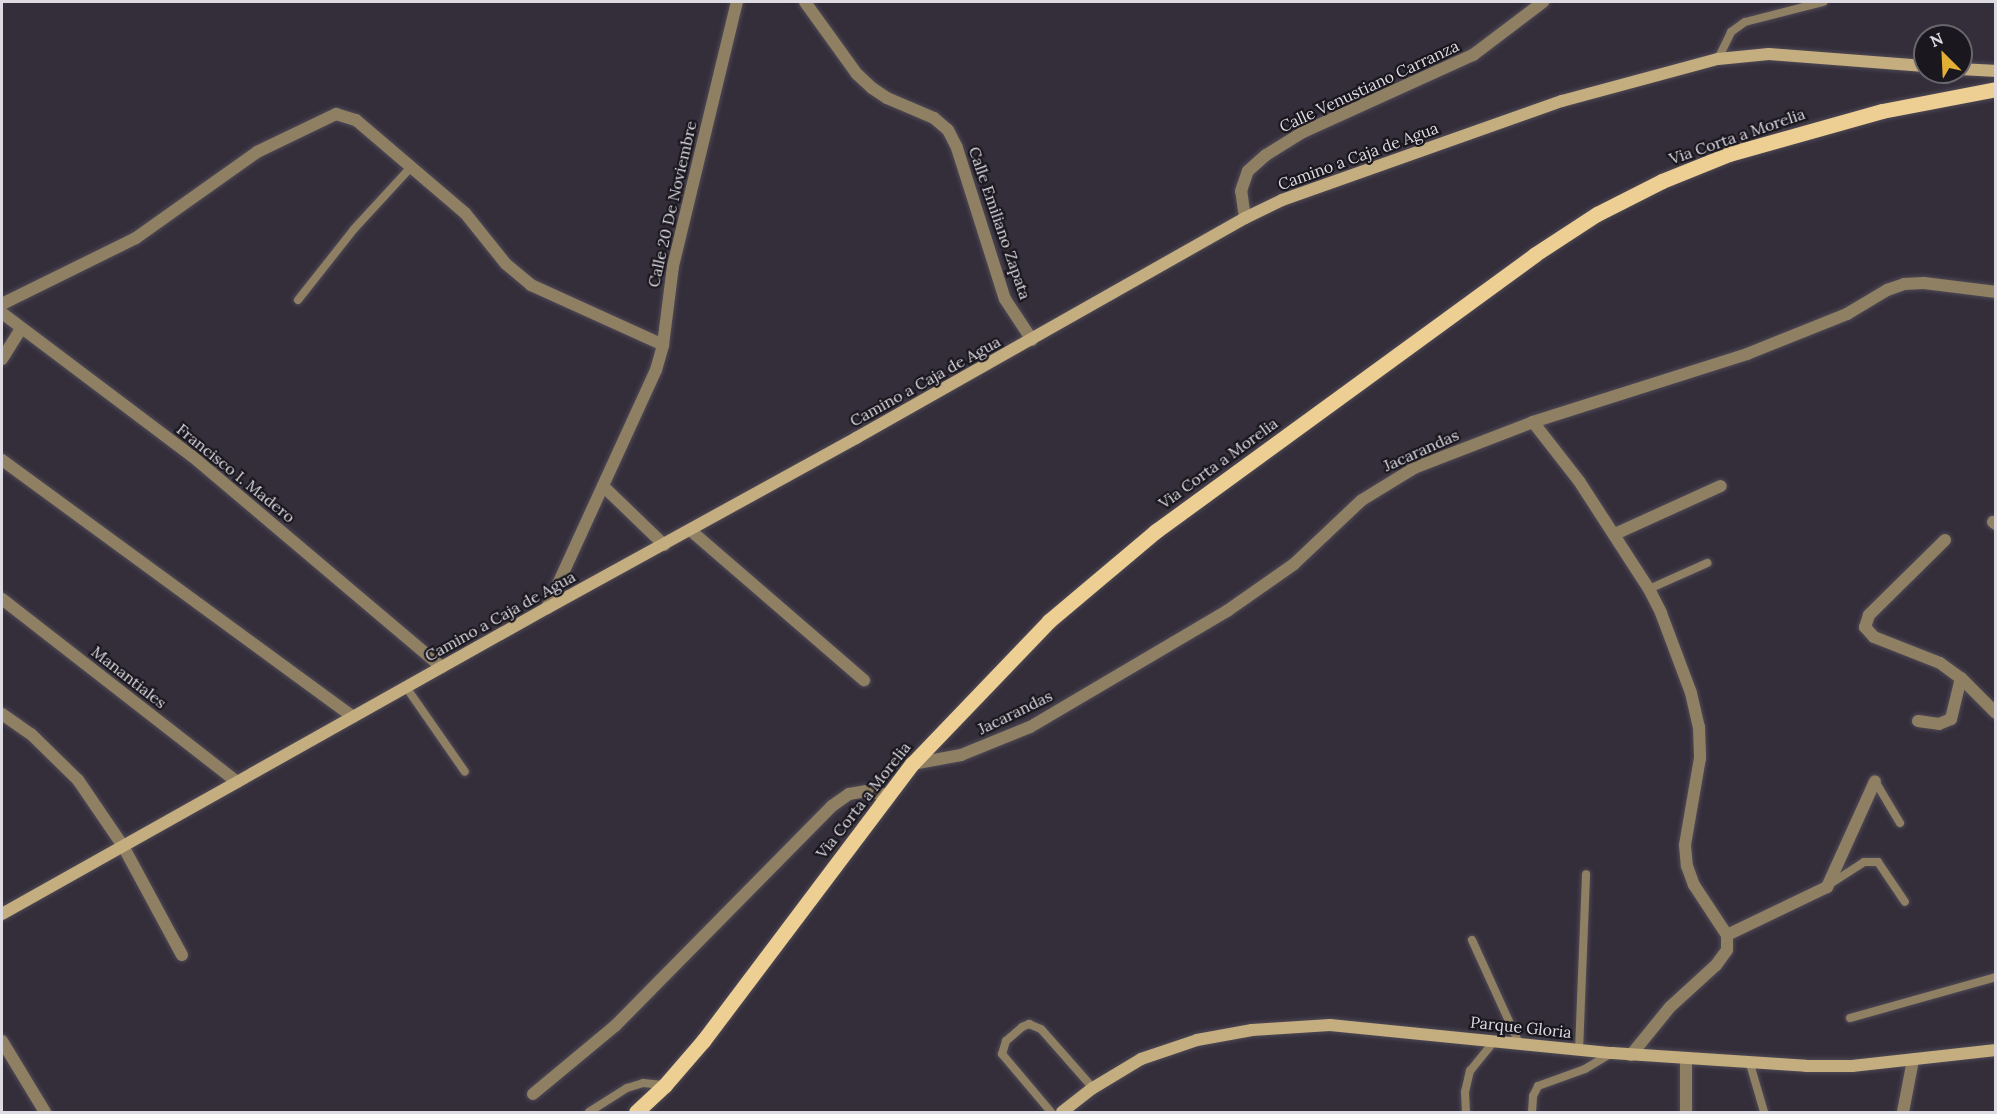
<!DOCTYPE html>
<html>
<head>
<meta charset="utf-8">
<style>
  body { margin:0 }
  #map { position:relative; width:1997px; height:1114px; overflow:hidden; background:#342e3b; font-family:Lora,serif }
  div>[style] { position:absolute }
  .roads { filter:drop-shadow(0 0 2px #4f4a56) drop-shadow(0 0 2px #4f4a56) }
  .service>* { height:8px; margin:-4px; padding:0 4px; transform-origin:4px; border-radius:4px; background:#8f8064 }
  .minor>* { height:12px; margin:-6px; padding:0 6px; transform-origin:6px; border-radius:6px; background:#8f8064 }
  .tertiary>* { height:12px; margin:-6px; padding:0 6px; transform-origin:6px; border-radius:6px; background:#8f8064 }
  .secondary>* { height:12px; margin:-6px; padding:0 6px; transform-origin:6px; border-radius:6px; background:#c4ad7f }
  .primary>* { height:15px; margin:-7.5px; padding:0 7.5px; transform-origin:7.5px; border-radius:7.5px; background:#edcf93 }
  span { translate:-50% -50%; white-space:nowrap; text-align:center; line-height:1.15; -webkit-text-stroke:4.5px #1a181e; paint-order:stroke }
  .street-label { font-size:16px; color:#dedbe3 }
  .frame { position:absolute; inset:0; border:3px solid #dedbe3; pointer-events:none }
  .north { position:absolute; left:1913px; top:24px; width:60px; height:60px; box-sizing:border-box; background:#1a181e; border:2px solid #68666d; border-radius:50%; rotate:336deg; font-size:16px; font-weight:700; line-height:24px; text-align:center; color:#dedbe3 }
  .north::after { content:''; display:block; margin:auto; width:21px; height:27px; background:#e2ae34; clip-path:polygon(50% 0,100% 100%,50% 72%,0 100%) }
</style>
</head>
<body>
<div id="map">
  <div class="roads">
    <div class="service">
      <i style="left:1718px;top:59px;width:30px;rotate:-64deg"></i>
      <i style="left:1731px;top:32px;width:17px;rotate:-36deg"></i>
      <i style="left:1745px;top:22px;width:81px;rotate:-14.4deg"></i>
      <i style="left:298px;top:300px;width:90px;rotate:-51.7deg"></i>
      <i style="left:354px;top:229px;width:84px;rotate:-47.4deg"></i>
      <i style="left:1649px;top:589px;width:64px;rotate:-24.1deg"></i>
      <i style="left:406px;top:687px;width:103px;rotate:55.2deg"></i>
      <i style="left:1875px;top:781px;width:49px;rotate:59.2deg"></i>
      <i style="left:1830px;top:884px;width:40px;rotate:-32.9deg"></i>
      <i style="left:1864px;top:862px;width:14px"></i>
      <i style="left:1878px;top:862px;width:48px;rotate:56deg"></i>
      <i style="left:1472px;top:940px;width:113px;rotate:65.5deg"></i>
      <i style="left:1850px;top:1018px;width:152px;rotate:-15.7deg"></i>
      <i style="left:1579px;top:1050px;width:176px;rotate:-87.7deg"></i>
      <i style="left:1750px;top:1064px;width:50px;rotate:73.7deg"></i>
      <i style="left:589px;top:1112px;width:45px;rotate:-32.3deg"></i>
      <i style="left:627px;top:1088px;width:17px;rotate:-17deg"></i>
      <i style="left:643px;top:1083px;width:20px;rotate:6deg"></i>
      <i style="left:1051px;top:1112px;width:76px;rotate:-130.2deg"></i>
      <i style="left:1002px;top:1054px;width:14px;rotate:-73deg"></i>
      <i style="left:1006px;top:1041px;width:21px;rotate:-41deg"></i>
      <i style="left:1022px;top:1027px;width:8px;rotate:-23deg"></i>
      <i style="left:1029px;top:1024px;width:13px;rotate:23deg"></i>
      <i style="left:1041px;top:1029px;width:79px;rotate:48.6deg"></i>
      <i style="left:1466px;top:1112px;width:20px;rotate:-93deg"></i>
      <i style="left:1465px;top:1092px;width:22px;rotate:-77deg"></i>
      <i style="left:1470px;top:1071px;width:38px;rotate:-51deg"></i>
      <i style="left:1532px;top:1112px;width:16px;rotate:-86deg"></i>
      <i style="left:1533px;top:1096px;width:11px;rotate:-63deg"></i>
      <i style="left:1538px;top:1086px;width:50px;rotate:-19.9deg"></i>
      <i style="left:1585px;top:1069px;width:31px;rotate:-31deg"></i>
    </div>
    <div class="minor">
      <i style="left:805px;top:2px;width:89px;rotate:54.2deg"></i>
      <i style="left:857px;top:74px;width:21px;rotate:43deg"></i>
      <i style="left:872px;top:88px;width:18px;rotate:34deg"></i>
      <i style="left:887px;top:98px;width:51px;rotate:23.1deg"></i>
      <i style="left:934px;top:118px;width:18px;rotate:41deg"></i>
      <i style="left:948px;top:130px;width:20px;rotate:63deg"></i>
      <i style="left:957px;top:148px;width:158px;rotate:72.4deg"></i>
      <i style="left:1005px;top:299px;width:49px;rotate:56.6deg"></i>
      <i style="left:1245px;top:218px;width:27px;rotate:-98deg"></i>
      <i style="left:1241px;top:191px;width:21px;rotate:-71deg"></i>
      <i style="left:1248px;top:171px;width:24px;rotate:-42deg"></i>
      <i style="left:1266px;top:155px;width:44px;rotate:-31.9deg"></i>
      <i style="left:1303px;top:132px;width:187px;rotate:-24.4deg"></i>
      <i style="left:1473px;top:55px;width:88px;rotate:-37.1deg"></i>
      <i style="left:2px;top:304px;width:149px;rotate:-26.2deg"></i>
      <i style="left:136px;top:238px;width:148px;rotate:-35.4deg"></i>
      <i style="left:257px;top:152px;width:88px;rotate:-25.7deg"></i>
      <i style="left:336px;top:114px;width:21px;rotate:17deg"></i>
      <i style="left:356px;top:120px;width:143px;rotate:40.5deg"></i>
      <i style="left:465px;top:213px;width:65px;rotate:51.2deg"></i>
      <i style="left:506px;top:264px;width:33px;rotate:40deg"></i>
      <i style="left:531px;top:285px;width:145px;rotate:24.4deg"></i>
      <i style="left:2px;top:313px;width:238px;rotate:37deg"></i>
      <i style="left:192px;top:456px;width:327px;rotate:40.2deg"></i>
      <i style="left:2px;top:359px;width:36px;rotate:-58deg"></i>
      <i style="left:1533px;top:422px;width:75px;rotate:52.1deg"></i>
      <i style="left:1579px;top:481px;width:129px;rotate:57.1deg"></i>
      <i style="left:1649px;top:589px;width:27px;rotate:63deg"></i>
      <i style="left:1661px;top:613px;width:85px;rotate:69.4deg"></i>
      <i style="left:1691px;top:693px;width:35px;rotate:77deg"></i>
      <i style="left:1699px;top:727px;width:31px;rotate:88deg"></i>
      <i style="left:1700px;top:758px;width:88px;rotate:99.8deg"></i>
      <i style="left:1685px;top:845px;width:21px;rotate:85deg"></i>
      <i style="left:1687px;top:866px;width:20px;rotate:70deg"></i>
      <i style="left:1694px;top:885px;width:60px;rotate:56.6deg"></i>
      <i style="left:1727px;top:935px;width:15px;rotate:90deg"></i>
      <i style="left:1727px;top:950px;width:19px;rotate:126deg"></i>
      <i style="left:1716px;top:965px;width:62px;rotate:137.6deg"></i>
      <i style="left:1670px;top:1007px;width:62px;rotate:129.1deg"></i>
      <i style="left:2px;top:460px;width:435px;rotate:36.2deg"></i>
      <i style="left:603px;top:486px;width:85px;rotate:44deg"></i>
      <i style="left:1993px;top:522px;width:4px;rotate:34deg"></i>
      <i style="left:690px;top:530px;width:230px;rotate:40.8deg"></i>
      <i style="left:1615px;top:534px;width:116px;rotate:-24.4deg"></i>
      <i style="left:1945px;top:540px;width:107px;rotate:135.4deg"></i>
      <i style="left:1869px;top:615px;width:13px;rotate:108deg"></i>
      <i style="left:1865px;top:627px;width:13px;rotate:48deg"></i>
      <i style="left:1874px;top:637px;width:71px;rotate:21.5deg"></i>
      <i style="left:1940px;top:663px;width:26px;rotate:36deg"></i>
      <i style="left:1961px;top:678px;width:49px;rotate:45deg"></i>
      <i style="left:2px;top:599px;width:298px;rotate:37.9deg"></i>
      <i style="left:547px;top:608px;width:262px;rotate:-65.4deg"></i>
      <i style="left:656px;top:370px;width:26px;rotate:-74deg"></i>
      <i style="left:663px;top:345px;width:80px;rotate:-82.8deg"></i>
      <i style="left:673px;top:266px;width:272px;rotate:-76.4deg"></i>
      <i style="left:2px;top:714px;width:35px;rotate:35deg"></i>
      <i style="left:31px;top:734px;width:66px;rotate:44.4deg"></i>
      <i style="left:78px;top:780px;width:80px;rotate:55.7deg"></i>
      <i style="left:123px;top:846px;width:124px;rotate:61.6deg"></i>
      <i style="left:1918px;top:721px;width:21px;rotate:8deg"></i>
      <i style="left:1939px;top:724px;width:13px;rotate:-23deg"></i>
      <i style="left:1951px;top:719px;width:42px;rotate:-76.3deg"></i>
      <i style="left:912px;top:764px;width:50px;rotate:-10.4deg"></i>
      <i style="left:961px;top:755px;width:74px;rotate:-22.1deg"></i>
      <i style="left:1030px;top:727px;width:229px;rotate:-30.5deg"></i>
      <i style="left:1227px;top:611px;width:82px;rotate:-35deg"></i>
      <i style="left:1294px;top:564px;width:93px;rotate:-43.3deg"></i>
      <i style="left:1362px;top:500px;width:61px;rotate:-31.6deg"></i>
      <i style="left:1414px;top:468px;width:128px;rotate:-21.1deg"></i>
      <i style="left:1533px;top:422px;width:225px;rotate:-17.6deg"></i>
      <i style="left:1747px;top:354px;width:108px;rotate:-21.8deg"></i>
      <i style="left:1847px;top:314px;width:47px;rotate:-31deg"></i>
      <i style="left:1887px;top:290px;width:18px;rotate:-19deg"></i>
      <i style="left:1904px;top:284px;width:20px;rotate:-3deg"></i>
      <i style="left:1924px;top:283px;width:73px;rotate:7.1deg"></i>
      <i style="left:1727px;top:935px;width:111px;rotate:-25.6deg"></i>
      <i style="left:1827px;top:887px;width:116px;rotate:-65.6deg"></i>
      <i style="left:2px;top:1041px;width:83px;rotate:58.8deg"></i>
      <i style="left:1686px;top:1060px;width:52px;rotate:90deg"></i>
      <i style="left:533px;top:1094px;width:107px;rotate:-39.7deg"></i>
      <i style="left:615px;top:1026px;width:309px;rotate:-45.4deg"></i>
      <i style="left:832px;top:806px;width:21px;rotate:-35deg"></i>
      <i style="left:849px;top:794px;width:17px;rotate:-10deg"></i>
      <i style="left:866px;top:791px;width:21px;rotate:11deg"></i>
    </div>
    <div class="tertiary">
      <i style="left:1903px;top:1112px;width:53px;rotate:-79.1deg"></i>
    </div>
    <div class="secondary">
      <i style="left:1961px;top:69px;width:35px;rotate:3deg"></i>
      <i style="left:2px;top:914px;width:625px;rotate:-29.31deg"></i>
      <i style="left:547px;top:608px;width:353px;rotate:-28.8deg"></i>
      <i style="left:856px;top:438px;width:447px;rotate:-29.5deg"></i>
      <i style="left:1245px;top:218px;width:41px;rotate:-25.9deg"></i>
      <i style="left:1282px;top:200px;width:297px;rotate:-19.5deg"></i>
      <i style="left:1562px;top:101px;width:162px;rotate:-15.1deg"></i>
      <i style="left:1718px;top:59px;width:51px;rotate:-5.6deg"></i>
      <i style="left:1769px;top:54px;width:156px;rotate:4.4deg"></i>
      <i style="left:1062px;top:1112px;width:39px;rotate:-38deg"></i>
      <i style="left:1093px;top:1088px;width:56px;rotate:-31.1deg"></i>
      <i style="left:1141px;top:1059px;width:59px;rotate:-18.7deg"></i>
      <i style="left:1197px;top:1040px;width:56px;rotate:-10.3deg"></i>
      <i style="left:1252px;top:1030px;width:78px;rotate:-3.7deg"></i>
      <i style="left:1330px;top:1025px;width:283px;rotate:5.7deg"></i>
      <i style="left:1612px;top:1053px;width:194px;rotate:3.8deg"></i>
      <i style="left:1806px;top:1066px;width:46px"></i>
      <i style="left:1852px;top:1066px;width:145px;rotate:-6.3deg"></i>
    </div>
    <div class="primary">
      <i style="left:636px;top:1112px;width:40px;rotate:-43deg"></i>
      <i style="left:665px;top:1085px;width:58px;rotate:-49.2deg"></i>
      <i style="left:703px;top:1041px;width:347px;rotate:-53deg"></i>
      <i style="left:912px;top:764px;width:198px;rotate:-46.2deg"></i>
      <i style="left:1049px;top:621px;width:140px;rotate:-40.1deg"></i>
      <i style="left:1156px;top:531px;width:468px;rotate:-36.1deg"></i>
      <i style="left:1534px;top:255px;width:75px;rotate:-33.1deg"></i>
      <i style="left:1597px;top:214px;width:73px;rotate:-26.9deg"></i>
      <i style="left:1662px;top:181px;width:72px;rotate:-21.9deg"></i>
      <i style="left:1729px;top:154px;width:159px;rotate:-15.7deg"></i>
      <i style="left:1882px;top:111px;width:116px;rotate:-10.9deg"></i>
    </div>
  </div>
  <div class="street-label">
    <span style="left:1369px;top:86px;rotate:-25deg">Calle Venustiano Carranza</span>
    <span style="left:1737px;top:136px;rotate:-19deg">Via Corta a Morelia</span>
    <span style="left:1358px;top:156px;rotate:-20deg">Camino a Caja de Agua</span>
    <span style="left:672px;top:204px;rotate:-77deg">Calle 20 De Noviembre</span>
    <span style="left:1000px;top:223px;rotate:71deg">Calle Emiliano Zapata</span>
    <span style="left:925px;top:381px;rotate:-29deg">Camino a Caja de Agua</span>
    <span style="left:1421px;top:450px;rotate:-24deg">Jacarandas</span>
    <span style="left:1218px;top:463px;rotate:-36deg">Via Corta a Morelia</span>
    <span style="left:236px;top:473px;rotate:39deg">Francisco I. Madero</span>
    <span style="left:500px;top:616px;rotate:-29deg">Camino a Caja de Agua</span>
    <span style="left:129px;top:677px;rotate:38deg">Manantiales</span>
    <span style="left:1015px;top:712px;rotate:-26deg">Jacarandas</span>
    <span style="left:863px;top:800px;rotate:-52deg">Via Corta a Morelia</span>
    <span style="left:1521px;top:1027px;rotate:6deg">Parque Gloria</span>
  </div>
  <div class="frame"></div>
  <div class="north">N</div>
</div>
</body>
</html>
